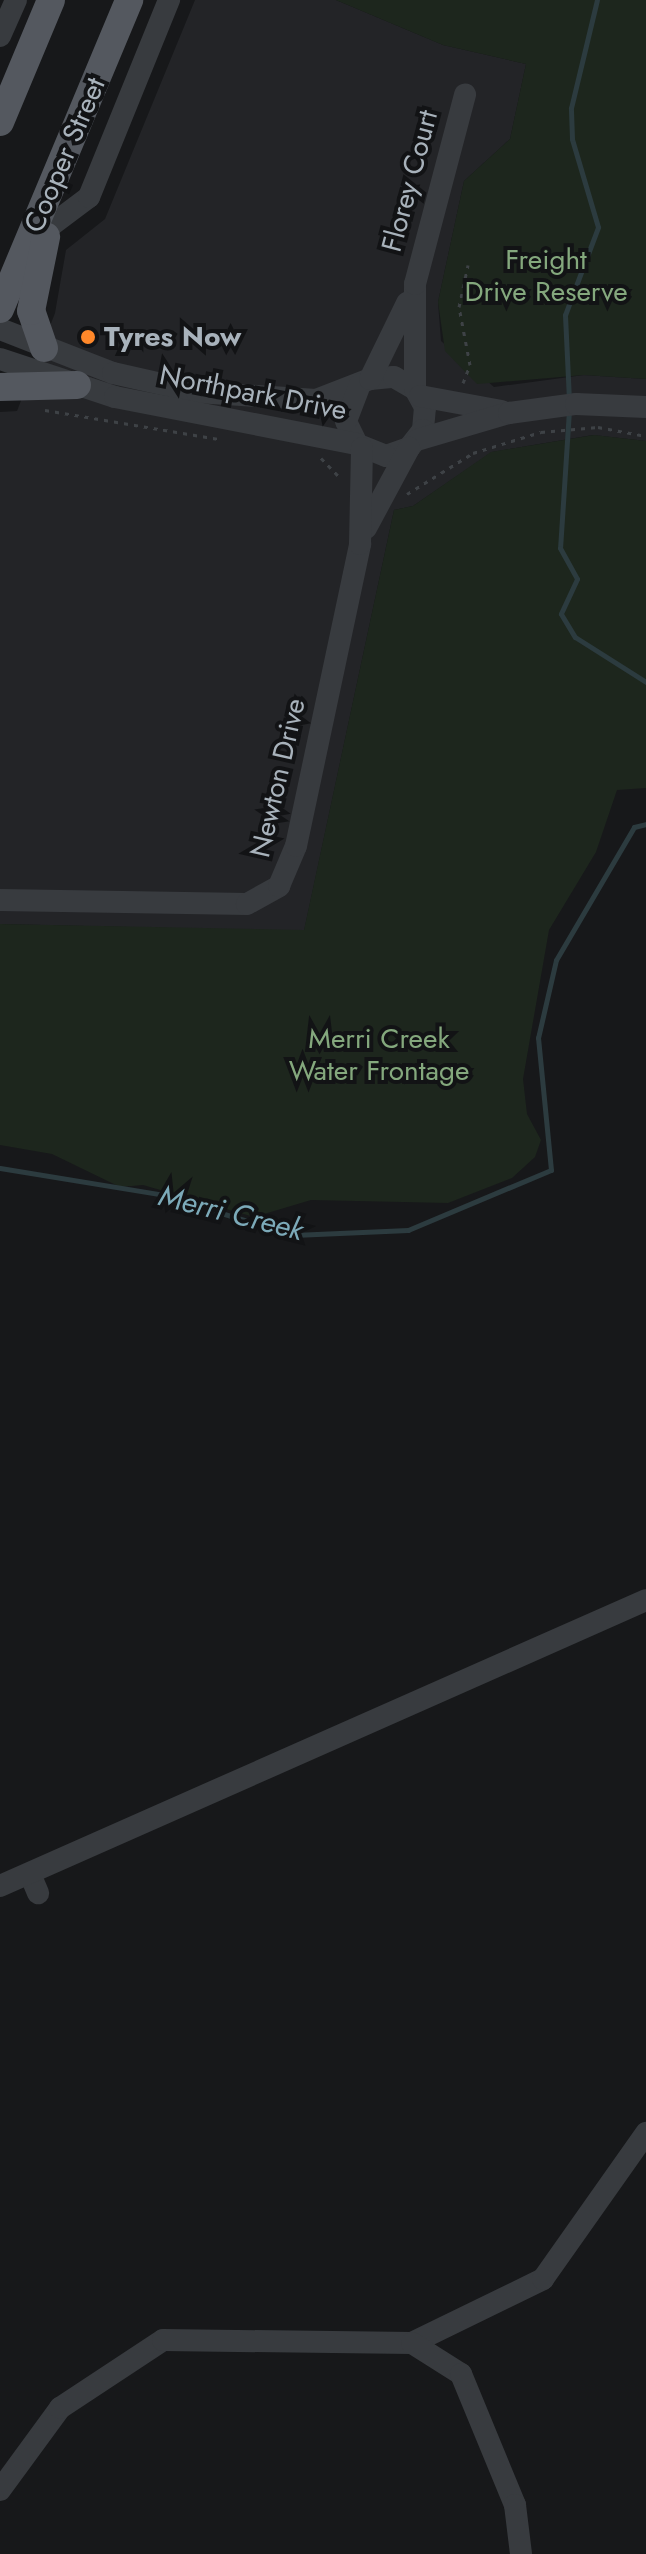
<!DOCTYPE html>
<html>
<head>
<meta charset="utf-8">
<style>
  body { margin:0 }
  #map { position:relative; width:646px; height:2554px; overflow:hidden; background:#17181a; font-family:Jost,sans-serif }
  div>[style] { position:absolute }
  .built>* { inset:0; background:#232427 }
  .green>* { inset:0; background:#1d261d }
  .stream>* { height:5px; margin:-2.5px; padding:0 2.5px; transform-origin:2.5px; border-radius:2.5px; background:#2c3b3f }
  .path>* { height:3px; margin-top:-1.5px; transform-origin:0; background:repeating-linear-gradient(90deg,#3e4246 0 4px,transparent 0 10px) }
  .minor>* { height:22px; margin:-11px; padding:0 11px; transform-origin:11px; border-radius:11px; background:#383b3f }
  .major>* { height:28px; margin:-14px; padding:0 14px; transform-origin:14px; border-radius:14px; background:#54585f }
  .dots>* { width:22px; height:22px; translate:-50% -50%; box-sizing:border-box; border:4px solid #121315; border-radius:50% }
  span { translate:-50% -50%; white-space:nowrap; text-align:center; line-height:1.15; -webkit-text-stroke:8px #121315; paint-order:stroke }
  .street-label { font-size:28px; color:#a8b2bb }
  .park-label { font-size:28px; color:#84a87d }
  .poi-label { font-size:28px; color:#a8b2bb; font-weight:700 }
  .left { translate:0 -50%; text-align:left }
  .water-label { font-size:30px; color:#7caab9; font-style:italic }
</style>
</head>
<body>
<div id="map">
  <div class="built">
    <i style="clip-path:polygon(195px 0,336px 0,443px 45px,526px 64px,510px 139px,464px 181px,438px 302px,441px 341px,494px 387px,584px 375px,646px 379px,646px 441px,593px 435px,492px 452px,413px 506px,394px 510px,304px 931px,0 924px,0 412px,17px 411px,55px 313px,66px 250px,105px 219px)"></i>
  </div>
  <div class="green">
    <i style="clip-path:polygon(646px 0,646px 379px,584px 375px,477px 384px,445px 351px,438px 302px,464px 181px,510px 139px,526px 64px,443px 45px,336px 0)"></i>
    <i style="clip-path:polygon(594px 435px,646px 441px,646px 788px,617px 790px,596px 852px,549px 930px,523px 1079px,527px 1114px,541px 1140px,535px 1157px,512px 1178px,448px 1203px,311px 1200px,254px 1217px,143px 1185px,120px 1187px,52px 1154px,0 1145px,0 924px,304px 930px,394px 510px,413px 506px,491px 452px)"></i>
  </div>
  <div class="stream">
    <i style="left:569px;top:400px;width:85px;rotate:-92.7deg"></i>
    <i style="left:565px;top:315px;width:94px;rotate:-69.4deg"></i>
    <i style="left:598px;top:227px;width:92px;rotate:-106.5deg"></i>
    <i style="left:572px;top:139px;width:31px;rotate:-92deg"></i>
    <i style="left:571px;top:108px;width:111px;rotate:-76.5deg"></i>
    <i style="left:569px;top:410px;width:138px;rotate:93.7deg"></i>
    <i style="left:560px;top:548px;width:35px;rotate:61deg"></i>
    <i style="left:577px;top:579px;width:38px;rotate:115deg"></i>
    <i style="left:561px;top:614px;width:27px;rotate:59deg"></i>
    <i style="left:575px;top:637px;width:84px;rotate:32.4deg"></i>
    <i style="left:0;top:1168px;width:160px;rotate:9.3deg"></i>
    <i style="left:158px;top:1194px;width:142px;rotate:16.8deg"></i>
    <i style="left:294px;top:1235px;width:114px;rotate:-2.5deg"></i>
    <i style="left:408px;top:1230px;width:155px;rotate:-22.8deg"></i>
    <i style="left:551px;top:1170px;width:133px;rotate:-95.6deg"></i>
    <i style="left:538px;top:1038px;width:80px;rotate:-77deg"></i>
    <i style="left:556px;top:960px;width:154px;rotate:-59.6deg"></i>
    <i style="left:634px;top:827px;width:12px;rotate:-14deg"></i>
  </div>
  <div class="path">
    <i style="left:463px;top:383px;width:19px;rotate:-69deg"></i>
    <i style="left:470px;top:365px;width:59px;rotate:-100.7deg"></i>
    <i style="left:459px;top:307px;width:43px;rotate:-77.9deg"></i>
    <i style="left:45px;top:410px;width:176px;rotate:9.5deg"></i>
    <i style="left:321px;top:458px;width:28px;rotate:46deg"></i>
    <i style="left:407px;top:494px;width:78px;rotate:-31.8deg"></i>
    <i style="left:473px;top:453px;width:71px;rotate:-17.2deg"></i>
    <i style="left:541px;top:432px;width:57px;rotate:-5deg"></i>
    <i style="left:598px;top:427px;width:49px;rotate:10.6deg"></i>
  </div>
  <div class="minor">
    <i style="left:0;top:36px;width:39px;rotate:-66deg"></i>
    <i style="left:49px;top:227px;width:50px;rotate:-36.9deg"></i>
    <i style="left:89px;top:197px;width:213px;rotate:-67.9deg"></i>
    <i style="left:0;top:329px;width:121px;rotate:21.3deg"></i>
    <i style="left:113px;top:373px;width:86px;rotate:12.7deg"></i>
    <i style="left:197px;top:392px;width:119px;rotate:3.8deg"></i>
    <i style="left:316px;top:400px;width:58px;rotate:-21.3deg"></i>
    <i style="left:370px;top:379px;width:24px;rotate:-5deg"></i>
    <i style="left:394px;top:377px;width:24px;rotate:30deg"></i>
    <i style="left:415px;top:389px;width:21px;rotate:61deg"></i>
    <i style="left:425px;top:407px;width:23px;rotate:95deg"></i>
    <i style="left:423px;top:430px;width:23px;rotate:128deg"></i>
    <i style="left:409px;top:448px;width:24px;rotate:161deg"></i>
    <i style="left:386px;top:456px;width:31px;rotate:-158deg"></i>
    <i style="left:357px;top:444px;width:25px;rotate:-116deg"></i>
    <i style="left:346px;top:421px;width:39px;rotate:-69deg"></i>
    <i style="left:0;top:359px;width:121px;rotate:18.3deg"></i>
    <i style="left:115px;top:397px;width:247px;rotate:11deg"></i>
    <i style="left:370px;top:379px;width:85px;rotate:-64deg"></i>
    <i style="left:415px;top:389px;width:105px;rotate:-90deg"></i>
    <i style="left:415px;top:284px;width:196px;rotate:-75.2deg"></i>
    <i style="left:420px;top:396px;width:83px;rotate:10.4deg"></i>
    <i style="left:417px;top:440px;width:96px;rotate:-16.4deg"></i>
    <i style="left:509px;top:413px;width:68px;rotate:-7.7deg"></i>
    <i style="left:576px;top:404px;width:70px;rotate:2.5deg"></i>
    <i style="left:366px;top:528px;width:91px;rotate:-61.7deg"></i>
    <i style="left:0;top:900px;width:247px;rotate:0.9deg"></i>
    <i style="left:247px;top:904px;width:37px;rotate:-29deg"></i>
    <i style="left:279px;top:886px;width:43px;rotate:-67deg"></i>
    <i style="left:296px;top:846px;width:309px;rotate:-78deg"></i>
    <i style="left:360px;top:544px;width:96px;rotate:-88.8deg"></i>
    <i style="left:30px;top:1874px;width:21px;rotate:67deg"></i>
    <i style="left:0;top:1886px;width:706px;rotate:-23.88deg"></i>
    <i style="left:412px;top:2343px;width:146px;rotate:-26deg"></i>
    <i style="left:543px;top:2279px;width:179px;rotate:-54.8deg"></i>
    <i style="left:0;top:2490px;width:102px;rotate:-53.8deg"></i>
    <i style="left:60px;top:2408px;width:123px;rotate:-33.4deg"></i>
    <i style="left:163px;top:2340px;width:249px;rotate:0.7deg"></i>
    <i style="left:412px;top:2343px;width:58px;rotate:32.3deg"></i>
    <i style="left:461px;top:2374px;width:142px;rotate:67.6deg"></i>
    <i style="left:515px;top:2505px;width:49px;rotate:83deg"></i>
  </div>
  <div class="major">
    <i style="left:0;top:122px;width:132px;rotate:-67.3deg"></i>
    <i style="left:0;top:309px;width:335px;rotate:-67.3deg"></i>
    <i style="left:44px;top:348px;width:39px;rotate:-109deg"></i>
    <i style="left:31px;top:311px;width:76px;rotate:-78.5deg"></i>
    <i style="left:0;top:387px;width:77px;rotate:-1.5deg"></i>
  </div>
  <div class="dots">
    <i style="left:88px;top:337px;background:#ff882a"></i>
  </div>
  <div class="street-label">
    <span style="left:65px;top:155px;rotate:-67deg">Cooper Street</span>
    <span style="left:410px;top:181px;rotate:-75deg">Florey Court</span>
    <span style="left:253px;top:393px;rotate:11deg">Northpark Drive</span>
    <span style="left:278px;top:778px;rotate:-77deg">Newton Drive</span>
  </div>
  <div class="park-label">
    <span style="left:546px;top:276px">Freight<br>Drive Reserve</span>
    <span style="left:379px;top:1055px">Merri Creek<br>Water Frontage</span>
  </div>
  <div class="poi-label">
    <span class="left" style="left:104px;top:337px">Tyres Now</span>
  </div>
  <div class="water-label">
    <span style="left:231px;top:1213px;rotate:14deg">Merri Creek</span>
  </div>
</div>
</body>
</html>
